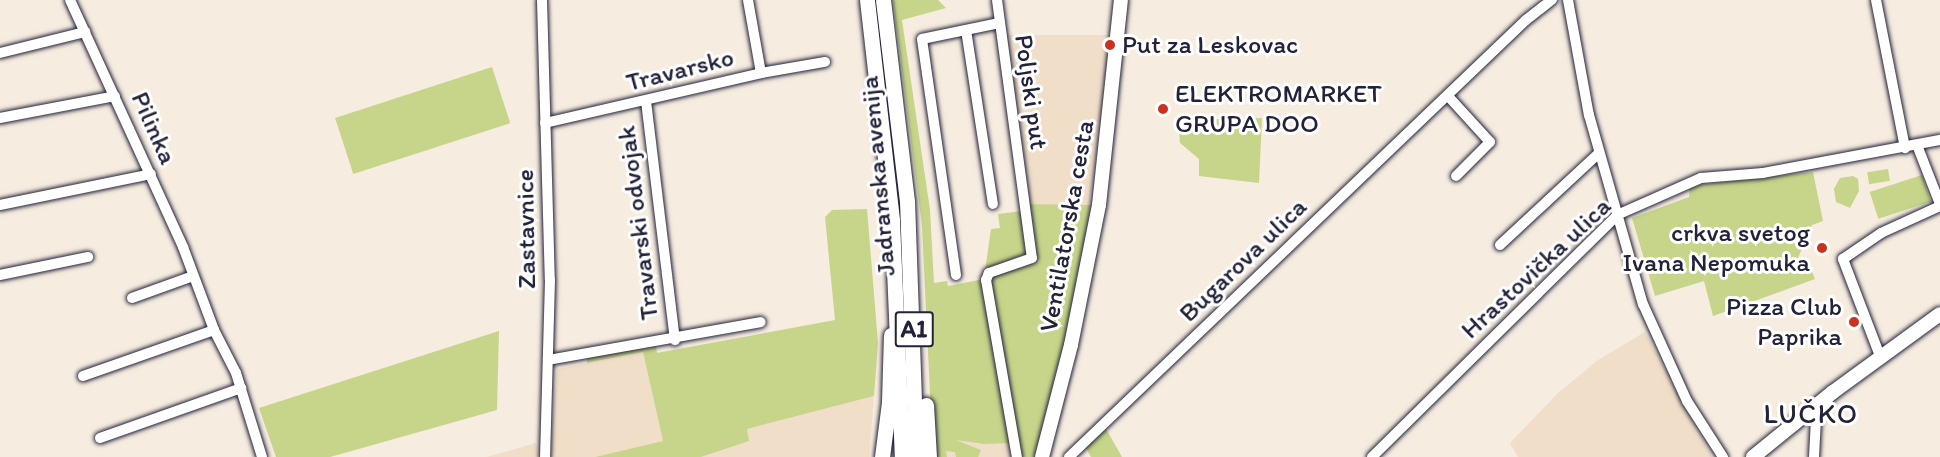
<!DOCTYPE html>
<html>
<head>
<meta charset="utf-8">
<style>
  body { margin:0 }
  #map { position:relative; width:1940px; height:457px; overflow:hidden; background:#f6ecdf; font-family:Itim,sans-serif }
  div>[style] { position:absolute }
  .built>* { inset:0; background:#f0dec8 }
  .green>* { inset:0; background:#c6d589; transform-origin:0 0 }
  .roads { filter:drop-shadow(0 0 2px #22223b) drop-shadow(0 0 2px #22223b) }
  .minor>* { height:10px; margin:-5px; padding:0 5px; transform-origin:5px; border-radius:5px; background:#fff }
  .major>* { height:14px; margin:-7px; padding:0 7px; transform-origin:7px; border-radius:7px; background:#fff }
  .highway>* { height:15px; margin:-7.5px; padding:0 7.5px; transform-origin:7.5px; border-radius:7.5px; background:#fff }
  .dots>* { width:16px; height:16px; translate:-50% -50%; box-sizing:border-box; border:3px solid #fff; border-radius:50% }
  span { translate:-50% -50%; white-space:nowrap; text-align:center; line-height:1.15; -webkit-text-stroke:6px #fff; paint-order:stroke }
  .shield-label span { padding:2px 4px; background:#fff; border:2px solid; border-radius:4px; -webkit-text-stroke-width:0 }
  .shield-label { font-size:24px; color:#22223b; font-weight:700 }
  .poi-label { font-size:26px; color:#22223b }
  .left { translate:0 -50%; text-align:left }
  .right { translate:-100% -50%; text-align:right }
  .street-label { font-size:26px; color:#22223b }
  .quarter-label { font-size:28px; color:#22223b; letter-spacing:1.5px }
</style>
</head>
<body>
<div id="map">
  <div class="built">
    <i style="clip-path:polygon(1004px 35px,1109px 35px,1105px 92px,1089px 205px,1026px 204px)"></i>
    <i style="clip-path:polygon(1645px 332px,1712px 457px,1518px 457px,1510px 443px,1557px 394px,1598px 360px)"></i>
    <i style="clip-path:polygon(643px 352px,663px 441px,595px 457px,550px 457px,557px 369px)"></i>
    <i style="clip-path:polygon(874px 396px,869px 457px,701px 457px,748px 441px,747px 429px)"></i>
    <i style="clip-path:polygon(950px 438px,1011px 443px,1013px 457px,941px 457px)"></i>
    <i style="clip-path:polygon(536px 443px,539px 457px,487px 457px)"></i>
  </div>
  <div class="green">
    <i style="clip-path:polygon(873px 0,876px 0,891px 110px,901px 215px,904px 314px,892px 154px)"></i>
    <i style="clip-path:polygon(893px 0,938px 0,946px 8px,902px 20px,930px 210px,934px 283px,947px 281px,948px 286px,984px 279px,1011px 443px,984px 444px,956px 440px,981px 450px,978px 457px,956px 457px,955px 452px,946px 451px,947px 457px,933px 457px,922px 226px)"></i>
    <i style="left:492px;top:67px;width:59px;height:165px;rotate:72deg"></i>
    <i style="clip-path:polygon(1262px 118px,1259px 183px,1199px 176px,1199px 159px,1180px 143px,1178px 120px)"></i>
    <i style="left:1888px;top:169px;width:12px;height:21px;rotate:81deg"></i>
    <i style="clip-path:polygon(1813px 172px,1823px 221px,1812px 225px,1798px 258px,1810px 267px,1815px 279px,1713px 316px,1704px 281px,1655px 296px,1632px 218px,1689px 197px,1690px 186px)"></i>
    <i style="left:1922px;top:175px;width:28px;height:55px;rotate:72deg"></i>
    <i style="clip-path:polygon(1853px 176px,1858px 179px,1859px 191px,1850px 208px,1836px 202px,1834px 189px,1840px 178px)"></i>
    <i style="clip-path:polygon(1026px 204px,1091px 205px,1091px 211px,1066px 346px,1036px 457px,1021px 457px,990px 278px,1036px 260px)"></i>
    <i style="clip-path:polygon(867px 209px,878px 343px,874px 396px,747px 429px,749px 441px,701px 457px,595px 457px,663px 441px,643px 352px,587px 363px,587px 357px,656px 345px,657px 353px,835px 320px,825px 217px,832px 210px)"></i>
    <i style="clip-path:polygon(1022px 211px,1030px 256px,985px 271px,991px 229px,1000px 228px,998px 214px)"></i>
    <i style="clip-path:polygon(499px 331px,497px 410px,330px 457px,276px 457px,259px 408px)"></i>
    <i style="clip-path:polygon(1105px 427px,1122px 457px,1091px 457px,1085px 446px)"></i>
  </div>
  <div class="roads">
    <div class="minor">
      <i style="left:70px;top:0;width:272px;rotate:65.4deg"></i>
      <i style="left:183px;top:247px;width:89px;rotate:69.5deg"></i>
      <i style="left:214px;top:330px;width:48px;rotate:62.9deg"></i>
      <i style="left:236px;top:373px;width:88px;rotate:72.8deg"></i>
      <i style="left:542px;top:0;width:280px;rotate:88.4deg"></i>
      <i style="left:550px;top:280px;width:177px;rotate:91.6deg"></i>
      <i style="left:748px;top:0;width:74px;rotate:79.9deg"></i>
      <i style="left:997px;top:0;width:260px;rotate:82.3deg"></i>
      <i style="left:1032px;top:258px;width:46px;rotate:160.8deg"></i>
      <i style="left:989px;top:273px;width:8px;rotate:113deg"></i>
      <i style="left:986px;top:280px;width:180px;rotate:80.1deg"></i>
      <i style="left:1568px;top:0;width:117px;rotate:79.7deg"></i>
      <i style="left:1589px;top:115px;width:197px;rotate:74.1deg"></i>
      <i style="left:1643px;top:304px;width:107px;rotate:65.6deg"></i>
      <i style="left:1687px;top:401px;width:67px;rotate:57.3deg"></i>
      <i style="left:1876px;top:0;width:151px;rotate:78.9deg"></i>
      <i style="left:966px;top:30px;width:176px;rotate:81.2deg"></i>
      <i style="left:0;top:53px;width:88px;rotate:-13.9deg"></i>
      <i style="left:1448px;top:96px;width:62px;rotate:47.6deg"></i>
      <i style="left:1490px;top:142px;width:48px;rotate:135deg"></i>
      <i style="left:646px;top:101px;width:241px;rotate:83.1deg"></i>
      <i style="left:0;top:118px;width:117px;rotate:-10.8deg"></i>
      <i style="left:545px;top:123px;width:222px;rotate:-13deg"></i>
      <i style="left:761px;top:73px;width:65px;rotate:-9.8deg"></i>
      <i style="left:1917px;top:145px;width:63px;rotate:68.7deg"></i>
      <i style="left:0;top:205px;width:154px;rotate:-11.6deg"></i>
      <i style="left:1500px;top:245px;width:135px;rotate:-42.9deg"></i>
      <i style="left:0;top:275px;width:90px;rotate:-11.6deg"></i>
      <i style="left:956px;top:275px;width:238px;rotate:-98.2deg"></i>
      <i style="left:922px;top:39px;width:79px;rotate:-11.7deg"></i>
      <i style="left:132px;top:298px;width:65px;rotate:-19.8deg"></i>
      <i style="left:1880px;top:356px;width:104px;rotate:-110.9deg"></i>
      <i style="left:1843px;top:259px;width:46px;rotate:-34.4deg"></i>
      <i style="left:1881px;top:233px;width:65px;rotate:-24.6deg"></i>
      <i style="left:548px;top:360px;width:216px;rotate:-10.1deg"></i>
      <i style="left:83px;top:376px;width:139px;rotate:-19.3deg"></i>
      <i style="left:100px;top:438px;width:150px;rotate:-19.5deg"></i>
      <i style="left:1069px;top:457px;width:632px;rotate:-43.72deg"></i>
      <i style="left:1526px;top:20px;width:33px;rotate:-38deg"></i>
      <i style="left:1372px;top:457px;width:344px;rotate:-44.6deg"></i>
      <i style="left:1617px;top:215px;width:92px;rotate:-23.8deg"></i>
      <i style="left:1701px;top:178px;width:62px;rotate:-4.6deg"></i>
      <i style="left:1763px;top:173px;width:180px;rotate:-10.6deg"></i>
      <i style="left:1814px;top:457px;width:35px;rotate:-87deg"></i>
      <i style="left:1816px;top:422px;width:27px;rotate:-62deg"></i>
    </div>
    <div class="major">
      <i style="left:1042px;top:457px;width:116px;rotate:-75.5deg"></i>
      <i style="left:1071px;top:345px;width:143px;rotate:-78.7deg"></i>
      <i style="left:1099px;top:205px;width:206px;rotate:-83.9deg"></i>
      <i style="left:1753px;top:457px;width:103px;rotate:-39.1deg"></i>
      <i style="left:1833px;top:392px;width:132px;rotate:-36.1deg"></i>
    </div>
    <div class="highway">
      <i style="left:867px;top:0;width:222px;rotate:83.5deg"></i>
      <i style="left:892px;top:221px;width:236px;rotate:87.6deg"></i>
      <i style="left:883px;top:0;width:202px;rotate:83.2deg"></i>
      <i style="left:907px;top:201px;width:256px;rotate:88deg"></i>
      <i style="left:926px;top:405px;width:52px;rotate:86.7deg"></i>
      <i style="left:882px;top:457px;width:55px;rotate:-82.7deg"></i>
      <i style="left:889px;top:402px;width:67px;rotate:-88.3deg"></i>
    </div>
  </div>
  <div class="dots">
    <i style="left:1110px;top:45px;background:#c8321e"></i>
    <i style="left:1163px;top:109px;background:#c8321e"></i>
    <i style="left:1822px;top:248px;background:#c8321e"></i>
    <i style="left:1854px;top:322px;background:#c8321e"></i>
  </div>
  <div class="shield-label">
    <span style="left:914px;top:329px">A1</span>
  </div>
  <div class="poi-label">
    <span class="left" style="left:1122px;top:45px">Put za Leskovac</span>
    <span class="left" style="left:1175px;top:109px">ELEKTROMARKET<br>GRUPA DOO</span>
    <span class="right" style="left:1810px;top:248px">crkva svetog<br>Ivana Nepomuka</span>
    <span class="right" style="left:1842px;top:322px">Pizza Club<br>Paprika</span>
  </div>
  <div class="street-label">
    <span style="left:680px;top:70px;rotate:-14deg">Travarsko</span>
    <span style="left:1031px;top:92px;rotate:82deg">Poljski put</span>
    <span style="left:154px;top:128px;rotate:66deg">Pilinka</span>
    <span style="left:878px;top:176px;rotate:-95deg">Jadranska avenija</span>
    <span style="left:638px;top:223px;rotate:-97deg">Travarski odvojak</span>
    <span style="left:1067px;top:226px;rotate:-80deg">Ventilatorska cesta</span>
    <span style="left:526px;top:229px;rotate:-91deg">Zastavnice</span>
    <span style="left:1243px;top:260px;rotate:-44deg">Bugarova ulica</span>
    <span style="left:1536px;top:268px;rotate:-43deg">Hrastovička ulica</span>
  </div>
  <div class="quarter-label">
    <span style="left:1811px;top:413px">LUČKO</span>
  </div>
</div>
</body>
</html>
